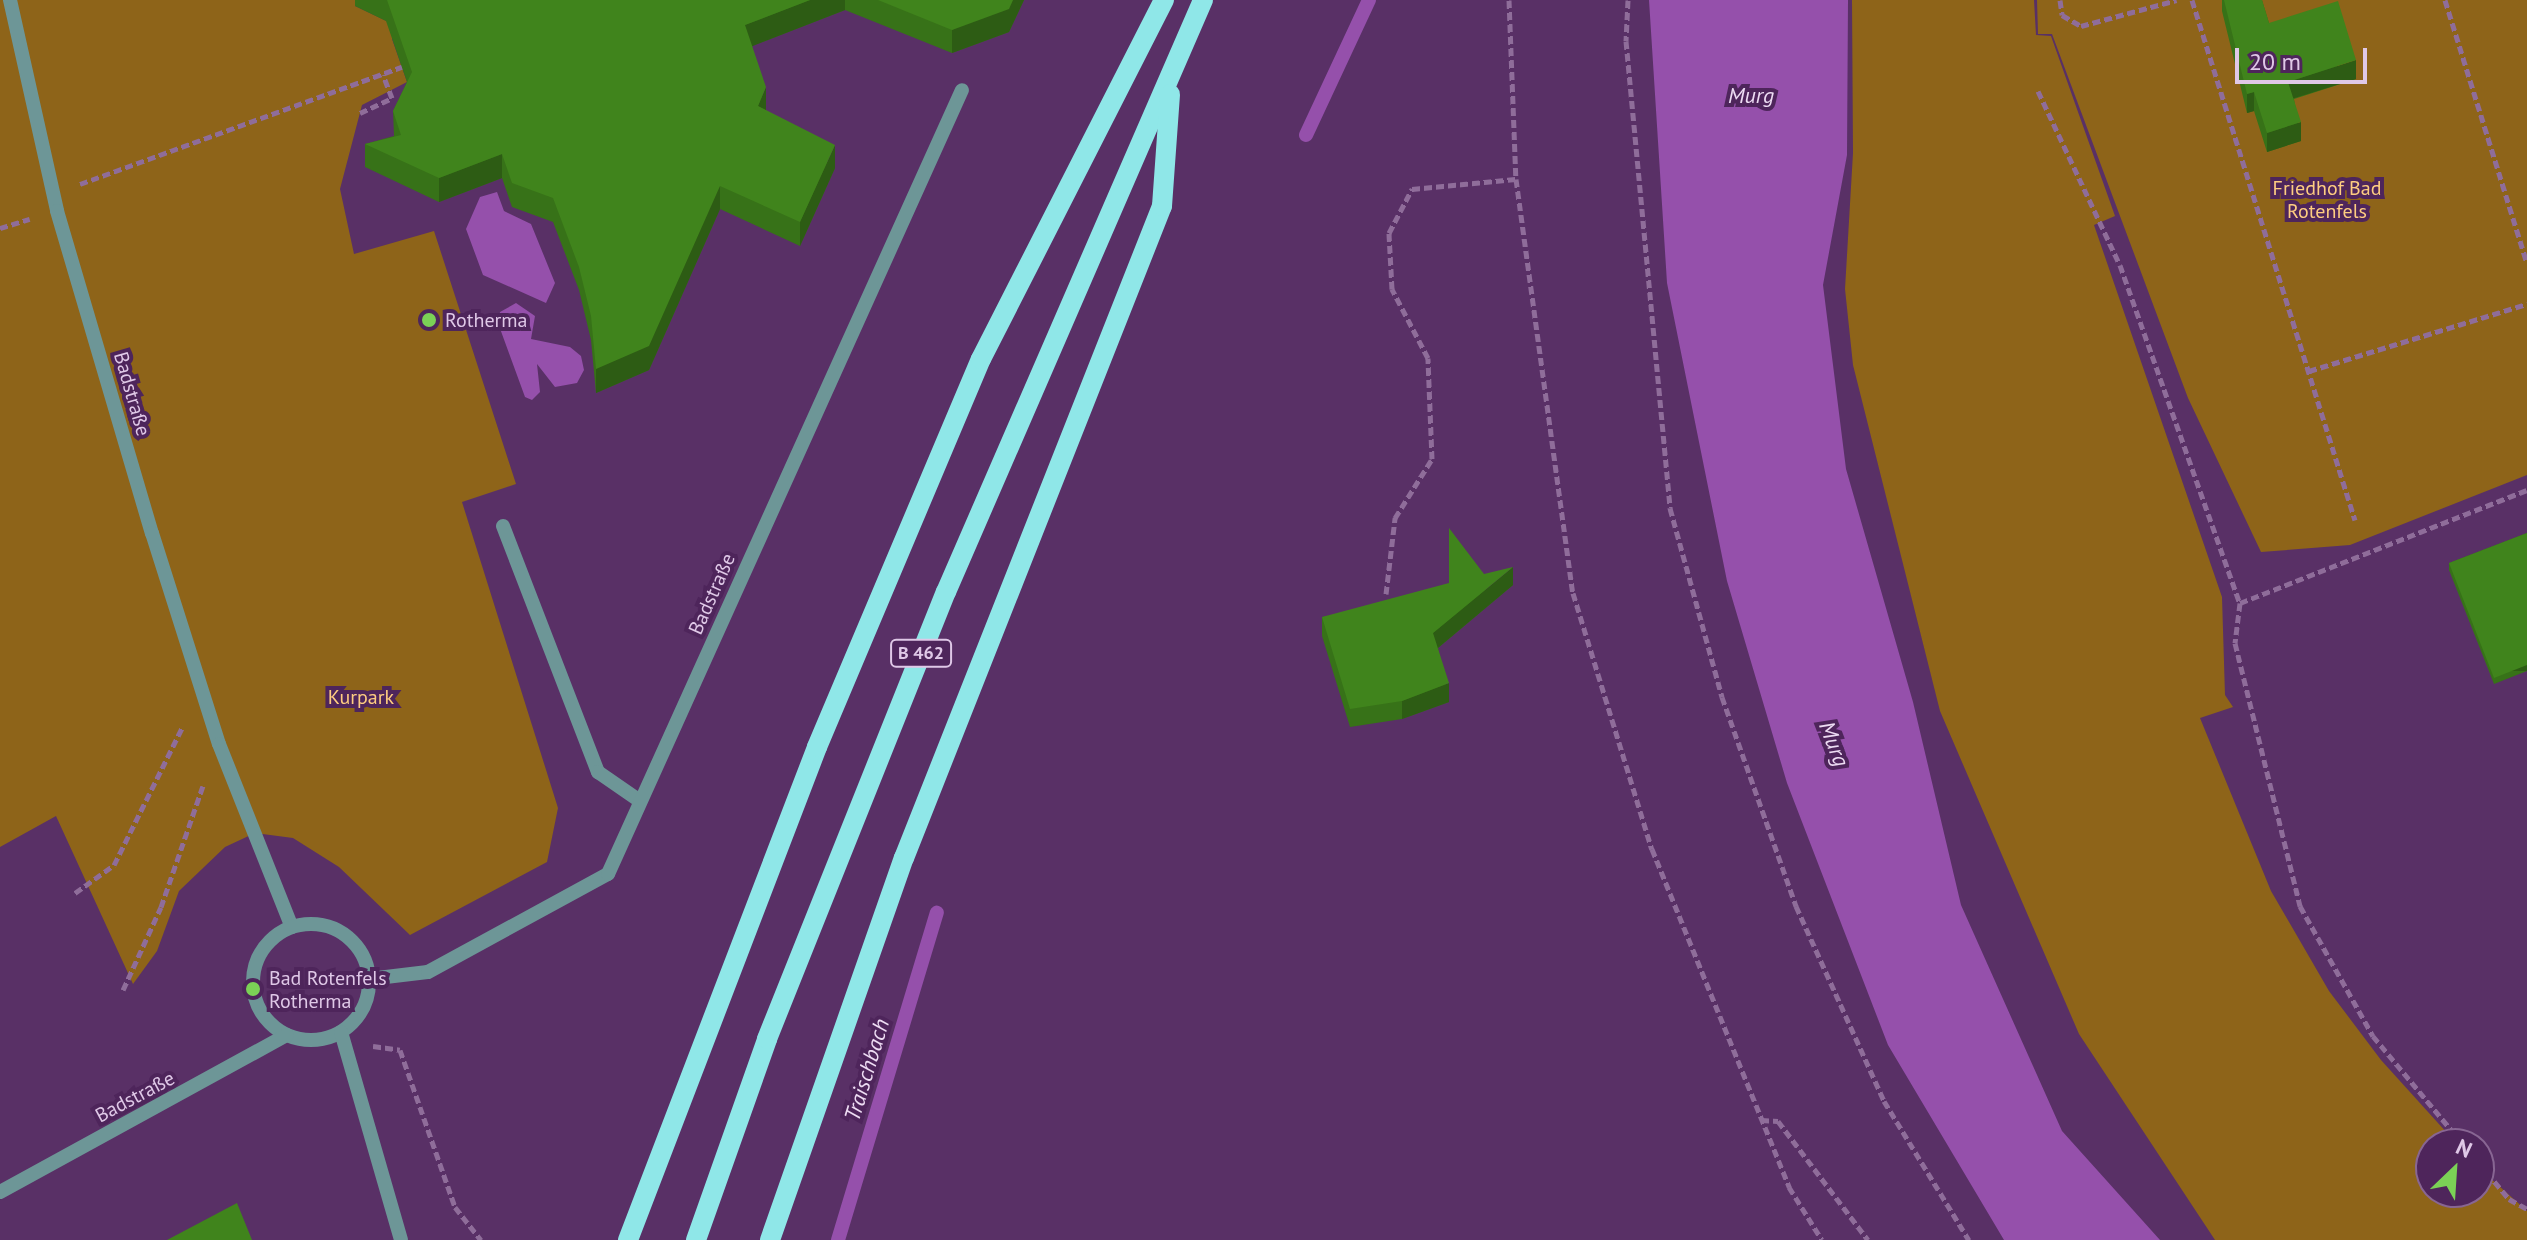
<!DOCTYPE html>
<html>
<head>
<meta charset="utf-8">
<style>
  body { margin:0 }
  #map { position:relative; width:2527px; height:1240px; overflow:hidden; background:#593066; font-family:"PT Sans",sans-serif }
  div>[style] { position:absolute }
  .green>* { inset:0; background:#8e6419 }
  .water>* { inset:0; background:#9550ab }
  .stream>* { height:14px; margin:-7px; padding:0 7px; transform-origin:7px; border-radius:7px; background:#9550ab }
  .path>* { height:5px; margin-top:-2.5px; transform-origin:0; background:repeating-linear-gradient(90deg,#8f6d9a 0 8px,transparent 0 12px) }
  .minor>* { height:14px; margin:-7px; padding:0 7px; transform-origin:7px; border-radius:7px; background:#6d9697 }
  .minor>.ring { margin:-7px; padding:0; box-sizing:content-box; background:none; border:14px solid #6d9697; border-radius:50% }
  .major>* { height:20px; margin:-10px; padding:0 10px; transform-origin:10px; border-radius:10px; background:#8fe7e8 }
  .wall>* { inset:0; background:#377218 }
  .shaded-wall>* { inset:0; background:#2d5c14; transform-origin:0 0 }
  .building>* { inset:0; background:#40841c }
  .dots>* { width:22px; height:22px; translate:-50% -50%; box-sizing:border-box; border:4px solid #4e255b; border-radius:50% }
  span { translate:-50% -50%; white-space:nowrap; text-align:center; line-height:1.15; -webkit-text-stroke:8px #4e255b; paint-order:stroke }
  .shield-label span { padding:2px 6px; background:#4e255b; border:2px solid; border-radius:6px; -webkit-text-stroke-width:0 }
  .shield-label { font-size:18px; color:#dfc8e7; font-weight:700 }
  .park-label { font-size:20px; color:#fecd81 }
  .poi-label { font-size:20px; color:#dfc8e7 }
  .left { translate:0 -50%; text-align:left }
  .street-label { font-size:20px; color:#dfc8e7 }
  .water-label { font-size:22px; color:#eddcf3; font-style:italic }
  .north { position:absolute; left:2415px; top:1128px; width:80px; height:80px; box-sizing:border-box; background:#4e255b; border:2px solid #886693; border-radius:50%; rotate:25deg; font-size:22px; font-weight:700; line-height:32px; text-align:center; color:#dfc8e7 }
  .north::after { content:''; display:block; margin:auto; width:28px; height:36px; background:#7bd156; clip-path:polygon(50% 0,100% 100%,50% 72%,0 100%) }
  .scale { position:absolute; left:2235px; top:48px; width:132px; height:36px; box-sizing:border-box; border:4px solid #dfc8e7; border-top:0; padding-left:10px; font-size:24px; line-height:28px; white-space:nowrap; color:#dfc8e7; -webkit-text-stroke:6px #4e255b; paint-order:stroke }
</style>
</head>
<body>
<div id="map">
  <div class="green">
    <i style="clip-path:polygon(0 0,357px 0,355px 6px,397px 26px,392px 39px,407px 82px,362px 105px,340px 189px,354px 254px,434px 231px,516px 484px,462px 502px,558px 808px,547px 862px,410px 935px,339px 867px,293px 838px,255px 833px,225px 847px,179px 891px,157px 951px,133px 984px,56px 816px,0 847px)"></i>
    <i style="clip-path:polygon(1852px 0,2034px 0,2036px 35px,2051px 36px,2115px 216px,2094px 225px,2222px 597px,2225px 695px,2233px 707px,2200px 718px,2271px 891px,2329px 991px,2381px 1060px,2457px 1144px,2431px 1144px,2431px 1192px,2479px 1192px,2479px 1168px,2527px 1211px,2527px 1240px,2215px 1240px,2079px 1034px,1940px 711px,1853px 365px,1845px 289px,1853px 153px)"></i>
    <i style="clip-path:polygon(2037px 0,2527px 0,2527px 475px,2350px 545px,2261px 552px,2188px 398px,2052px 34px,2038px 34px)"></i>
  </div>
  <div class="water">
    <i style="clip-path:polygon(1649px 0,1848px 0,1847px 155px,1823px 285px,1846px 469px,1913px 702px,1961px 905px,2062px 1131px,2160px 1240px,2004px 1240px,1888px 1045px,1787px 783px,1727px 581px,1667px 283px)"></i>
    <i style="clip-path:polygon(497px 192px,504px 211px,531px 224px,555px 283px,546px 303px,483px 275px,466px 229px,480px 197px)"></i>
    <i style="clip-path:polygon(516px 303px,535px 316px,531px 339px,570px 347px,581px 356px,584px 370px,577px 383px,555px 387px,537px 364px,540px 392px,532px 400px,525px 397px,498px 323px,500px 312px)"></i>
  </div>
  <div class="stream">
    <i style="left:1306px;top:135px;width:149px;rotate:-65deg"></i>
    <i style="left:838px;top:1240px;width:342px;rotate:-73.2deg"></i>
  </div>
  <div class="path">
    <i style="left:1509px;top:0;width:179px;rotate:87.8deg"></i>
    <i style="left:1516px;top:179px;width:418px;rotate:82.2deg"></i>
    <i style="left:1573px;top:593px;width:268px;rotate:72.9deg"></i>
    <i style="left:1652px;top:849px;width:365px;rotate:67.9deg"></i>
    <i style="left:1789px;top:1187px;width:62px;rotate:58.1deg"></i>
    <i style="left:1628px;top:0;width:41px;rotate:92.8deg"></i>
    <i style="left:1626px;top:41px;width:469px;rotate:84.6deg"></i>
    <i style="left:1670px;top:508px;width:196px;rotate:74.6deg"></i>
    <i style="left:1722px;top:697px;width:222px;rotate:70.5deg"></i>
    <i style="left:1796px;top:906px;width:214px;rotate:65.7deg"></i>
    <i style="left:1884px;top:1101px;width:163px;rotate:58.6deg"></i>
    <i style="left:2060px;top:0;width:15px;rotate:82deg"></i>
    <i style="left:2062px;top:15px;width:22px;rotate:30deg"></i>
    <i style="left:2081px;top:26px;width:99px;rotate:-15.2deg"></i>
    <i style="left:2192px;top:0;width:545px;rotate:72.6deg"></i>
    <i style="left:2445px;top:0;width:275px;rotate:72.7deg"></i>
    <i style="left:2038px;top:91px;width:192px;rotate:64.8deg"></i>
    <i style="left:2120px;top:265px;width:359px;rotate:70.5deg"></i>
    <i style="left:2240px;top:603px;width:308px;rotate:-21.5deg"></i>
    <i style="left:360px;top:113px;width:35px;rotate:-25deg"></i>
    <i style="left:392px;top:98px;width:25px;rotate:-111deg"></i>
    <i style="left:80px;top:184px;width:343px;rotate:-20deg"></i>
    <i style="left:0;top:228px;width:31px;rotate:-17deg"></i>
    <i style="left:2309px;top:371px;width:228px;rotate:-17.1deg"></i>
    <i style="left:1386px;top:594px;width:77px;rotate:-83.2deg"></i>
    <i style="left:1395px;top:518px;width:70px;rotate:-57.9deg"></i>
    <i style="left:1432px;top:459px;width:101px;rotate:-92.3deg"></i>
    <i style="left:1428px;top:358px;width:78px;rotate:-117.6deg"></i>
    <i style="left:1392px;top:289px;width:56px;rotate:-93.1deg"></i>
    <i style="left:1389px;top:233px;width:50px;rotate:-62.4deg"></i>
    <i style="left:1412px;top:189px;width:104px;rotate:-5.5deg"></i>
    <i style="left:2240px;top:603px;width:40px;rotate:97.1deg"></i>
    <i style="left:2235px;top:643px;width:271px;rotate:76.1deg"></i>
    <i style="left:2300px;top:906px;width:149px;rotate:60.7deg"></i>
    <i style="left:2373px;top:1036px;width:141px;rotate:50.2deg"></i>
    <i style="left:75px;top:893px;width:48px;rotate:-35.7deg"></i>
    <i style="left:114px;top:865px;width:155px;rotate:-63.6deg"></i>
    <i style="left:123px;top:990px;width:91px;rotate:-65.4deg"></i>
    <i style="left:161px;top:907px;width:128px;rotate:-70.9deg"></i>
    <i style="left:373px;top:1046px;width:27px;rotate:8deg"></i>
    <i style="left:400px;top:1050px;width:166px;rotate:70.7deg"></i>
    <i style="left:455px;top:1207px;width:42px;rotate:51.8deg"></i>
    <i style="left:1761px;top:1120px;width:17px;rotate:3deg"></i>
    <i style="left:1778px;top:1121px;width:149px;rotate:52.9deg"></i>
    <i style="left:2479px;top:1163px;width:47px;rotate:50.2deg"></i>
    <i style="left:2509px;top:1199px;width:21px;rotate:29deg"></i>
  </div>
  <div class="minor">
    <i style="left:10px;top:0;width:216px;rotate:77.4deg"></i>
    <i style="left:57px;top:211px;width:336px;rotate:73.6deg"></i>
    <i style="left:152px;top:533px;width:221px;rotate:72.4deg"></i>
    <i style="left:219px;top:744px;width:197px;rotate:68.3deg"></i>
    <i style="left:503px;top:526px;width:264px;rotate:68.9deg"></i>
    <i style="left:598px;top:772px;width:51px;rotate:34.6deg"></i>
    <i class="ring" style="left:253px;top:924px;width:102px;height:102px"></i>
    <i style="left:369px;top:979px;width:59px;rotate:-6.8deg"></i>
    <i style="left:428px;top:972px;width:205px;rotate:-28.6deg"></i>
    <i style="left:608px;top:874px;width:860px;rotate:-65.7deg"></i>
    <i style="left:341px;top:1032px;width:216px;rotate:73.9deg"></i>
    <i style="left:0;top:1192px;width:327px;rotate:-28.7deg"></i>
  </div>
  <div class="major">
    <i style="left:628px;top:1240px;width:528px;rotate:-69.02deg"></i>
    <i style="left:817px;top:747px;width:421px;rotate:-67.1deg"></i>
    <i style="left:981px;top:359px;width:403px;rotate:-63deg"></i>
    <i style="left:696px;top:1240px;width:213px;rotate:-70.5deg"></i>
    <i style="left:767px;top:1039px;width:482px;rotate:-68.2deg"></i>
    <i style="left:946px;top:592px;width:645px;rotate:-66.53deg"></i>
    <i style="left:770px;top:1240px;width:405px;rotate:-70.7deg"></i>
    <i style="left:904px;top:858px;width:701px;rotate:-68.41deg"></i>
    <i style="left:1162px;top:206px;width:112px;rotate:-85.9deg"></i>
  </div>
  <div class="wall">
    <i style="clip-path:polygon(355px 0,1024px 0,1009px 32px,952px 53px,845px 10px,752px 46px,766px 111px,835px 168px,800px 246px,720px 209px,649px 370px,596px 393px,591px 340px,579px 290px,553px 222px,512px 207px,502px 178px,439px 202px,365px 167px,365px 144px,394px 136px,393px 111px,407px 82px,386px 21px,355px 6px)"></i>
    <i style="clip-path:polygon(2222px 0,2262px 0,2269px 23px,2356px 79px,2294px 99px,2301px 141px,2267px 152px,2254px 111px,2247px 113px,2222px 11px)"></i>
    <i style="clip-path:polygon(2527px 533px,2527px 671px,2494px 684px,2449px 570px,2449px 563px)"></i>
    <i style="clip-path:polygon(1513px 585px,1438px 648px,1449px 702px,1402px 719px,1350px 727px,1322px 636px,1322px 617px)"></i>
  </div>
  <div class="shaded-wall">
    <i style="clip-path:polygon(810px 0,845px 0,845px 10px,745px 49px,745px 25px)"></i>
    <i style="clip-path:polygon(1013px 0,1024px 0,1009px 32px,952px 53px,952px 30px)"></i>
    <i style="clip-path:polygon(2356px 60px,2356px 79px,2288px 100px,2288px 82px)"></i>
    <i style="clip-path:polygon(766px 87px,766px 111px,758px 106px)"></i>
    <i style="clip-path:polygon(2254px 92px,2254px 111px,2247px 113px,2247px 94px)"></i>
    <i style="clip-path:polygon(2301px 122px,2301px 141px,2267px 152px,2267px 133px)"></i>
    <i style="clip-path:polygon(835px 145px,835px 168px,800px 246px,800px 222px)"></i>
    <i style="clip-path:polygon(502px 154px,502px 178px,439px 202px,439px 178px)"></i>
    <i style="clip-path:polygon(720px 186px,720px 209px,649px 370px,596px 393px,596px 369px)"></i>
    <i style="clip-path:polygon(1513px 567px,1513px 585px,1433px 652px,1433px 633px)"></i>
    <i style="left:2527px;top:665px;width:6px;height:35px;rotate:90deg"></i>
    <i style="clip-path:polygon(1449px 683px,1449px 702px,1402px 719px,1402px 701px)"></i>
  </div>
  <div class="building">
    <i style="clip-path:polygon(387px 0,810px 0,745px 25px,766px 87px,758px 106px,835px 145px,800px 222px,720px 186px,649px 346px,596px 369px,591px 316px,579px 267px,553px 198px,512px 183px,502px 154px,439px 178px,365px 144px,401px 135px,393px 111px,412px 72px)"></i>
    <i style="clip-path:polygon(878px 0,1013px 0,1009px 9px,952px 30px)"></i>
    <i style="clip-path:polygon(2224px 0,2262px 0,2269px 23px,2338px 1px,2356px 60px,2288px 82px,2301px 122px,2267px 133px,2254px 92px,2247px 94px)"></i>
    <i style="clip-path:polygon(1449px 528px,1484px 574px,1513px 567px,1433px 633px,1449px 683px,1402px 701px,1350px 709px,1322px 617px,1449px 583px)"></i>
    <i style="clip-path:polygon(2527px 533px,2527px 665px,2494px 678px,2449px 563px)"></i>
    <i style="clip-path:polygon(237px 1203px,252px 1240px,167px 1240px)"></i>
  </div>
  <div class="dots">
    <i style="left:429px;top:320px;background:#7bd156"></i>
    <i style="left:253px;top:989px;background:#7bd156"></i>
  </div>
  <div class="shield-label">
    <span style="left:921px;top:653px">B 462</span>
  </div>
  <div class="park-label">
    <span style="left:2327px;top:200px">Friedhof Bad<br>Rotenfels</span>
    <span style="left:361px;top:697px">Kurpark</span>
  </div>
  <div class="poi-label">
    <span class="left" style="left:445px;top:320px">Rotherma</span>
    <span class="left" style="left:269px;top:990px">Bad Rotenfels<br>Rotherma</span>
  </div>
  <div class="street-label">
    <span style="left:132px;top:394px;rotate:74deg">Badstraße</span>
    <span style="left:712px;top:594px;rotate:-66deg">Badstraße</span>
    <span style="left:135px;top:1097px;rotate:-28deg">Badstraße</span>
  </div>
  <div class="water-label">
    <span style="left:1751px;top:96px">Murg</span>
    <span style="left:1834px;top:744px;rotate:69deg">Murg</span>
    <span style="left:867px;top:1070px;rotate:-73deg">Traischbach</span>
  </div>
  <div class="north">N</div>
  <div class="scale">20 m</div>
</div>
</body>
</html>
